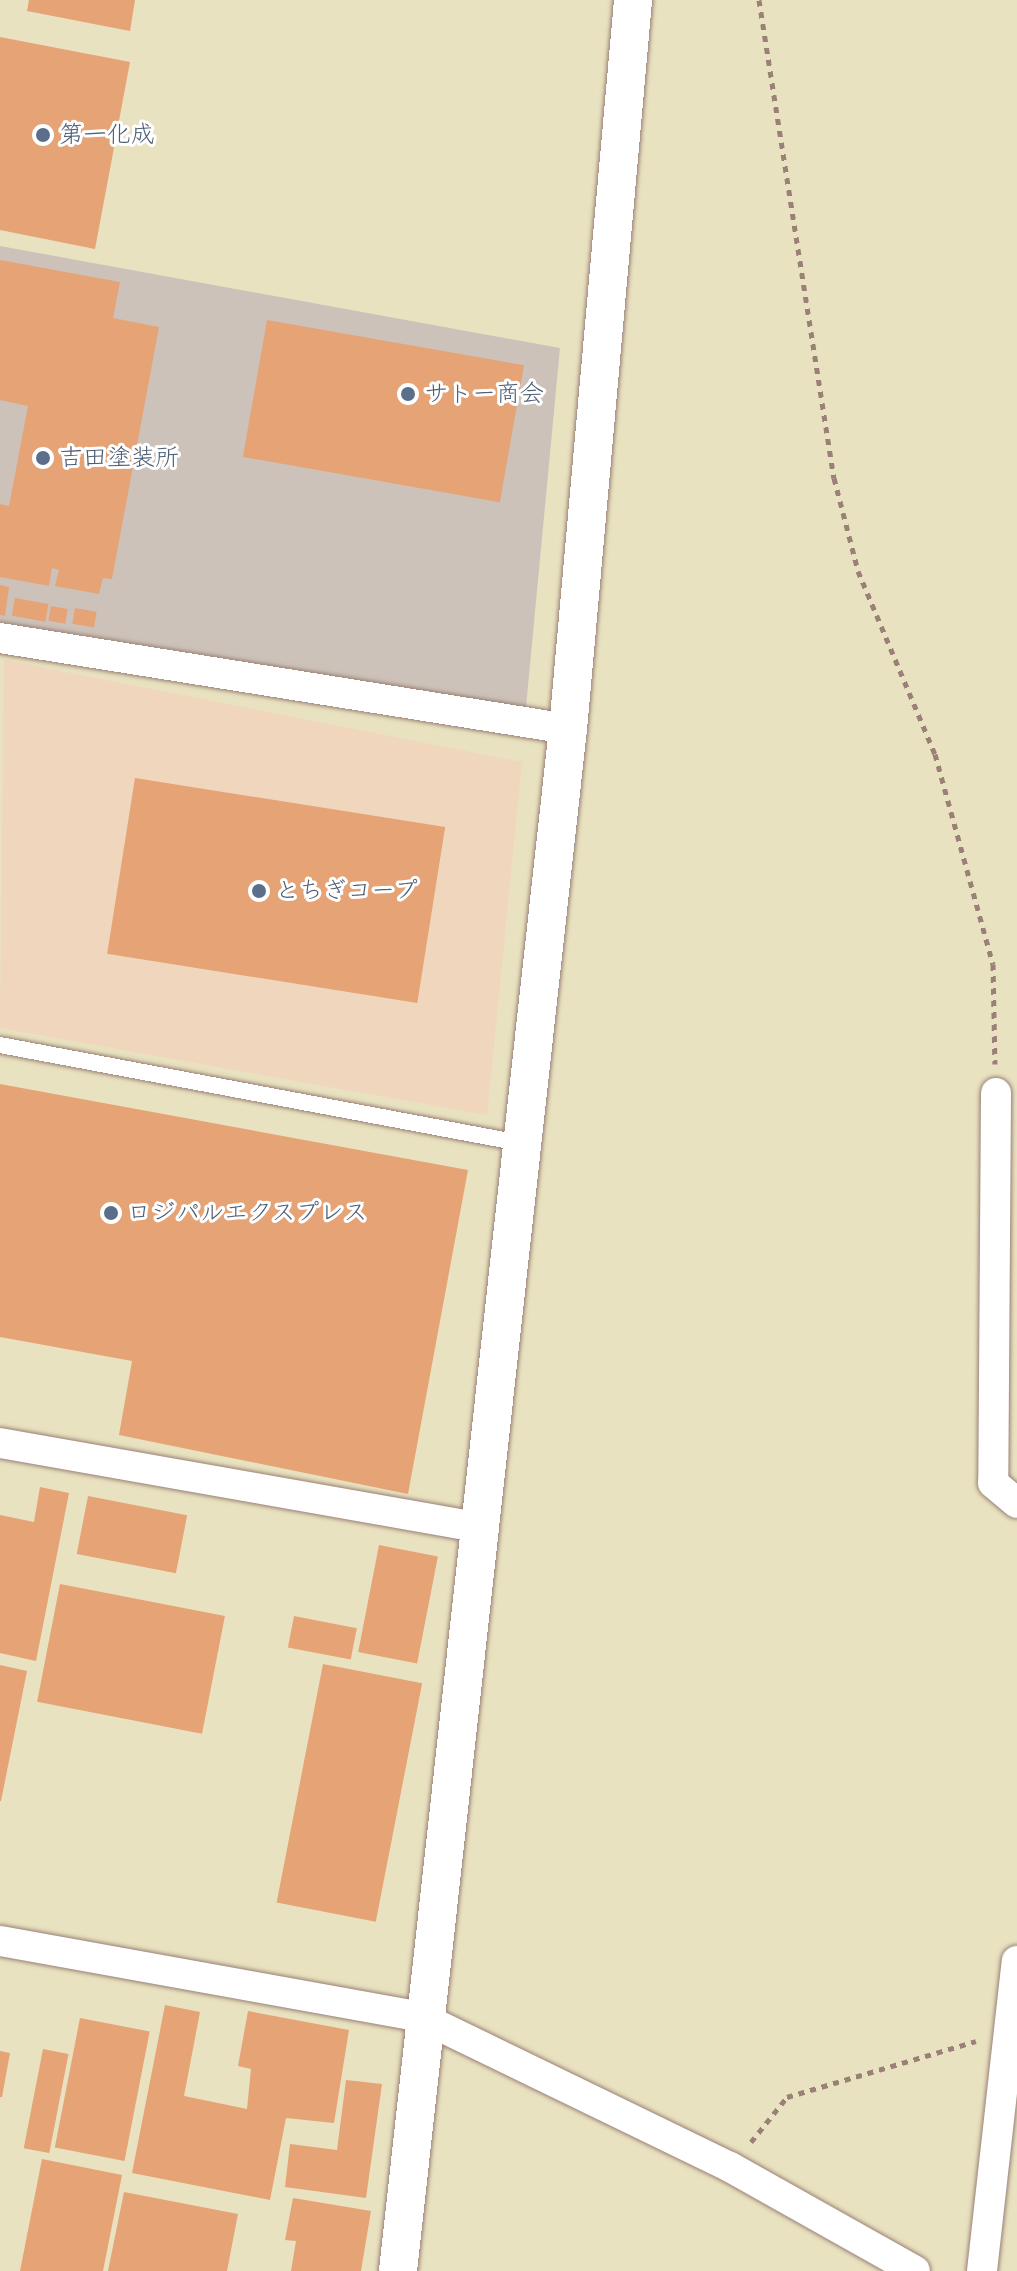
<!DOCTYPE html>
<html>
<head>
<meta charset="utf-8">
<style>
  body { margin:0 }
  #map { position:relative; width:1017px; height:2271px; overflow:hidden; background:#e9e2c0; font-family:Sriracha,"Klee One",sans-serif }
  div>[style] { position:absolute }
  .built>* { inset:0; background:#efd6bc }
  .industrial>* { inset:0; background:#cdc2b9 }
  .building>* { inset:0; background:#e5a376; transform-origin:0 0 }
  .path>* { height:5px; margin-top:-2.5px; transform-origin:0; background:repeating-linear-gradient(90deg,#9a8076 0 6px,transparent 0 12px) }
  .roads { filter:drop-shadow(0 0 2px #9a8076) drop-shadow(0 0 2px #9a8076) }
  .service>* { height:16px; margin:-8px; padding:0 8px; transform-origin:8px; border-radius:8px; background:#fff }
  .minor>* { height:30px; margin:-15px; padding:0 15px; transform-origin:15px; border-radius:15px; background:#fff }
  .tertiary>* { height:38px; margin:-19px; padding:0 19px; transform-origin:19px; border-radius:19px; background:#fff }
  .dots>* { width:22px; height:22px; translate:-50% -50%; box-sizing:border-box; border:4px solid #fff; border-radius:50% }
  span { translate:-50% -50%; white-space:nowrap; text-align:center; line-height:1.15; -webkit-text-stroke:6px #fff; paint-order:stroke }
  .service-label { font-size:24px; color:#4e5e75 }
  .left { translate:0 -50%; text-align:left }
</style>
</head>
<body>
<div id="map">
  <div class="built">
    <i style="clip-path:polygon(4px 660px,522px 762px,487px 1115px,0 1028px)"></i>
  </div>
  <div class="industrial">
    <i style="clip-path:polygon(0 246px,560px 348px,526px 707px,0 622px)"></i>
  </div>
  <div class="building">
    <i style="clip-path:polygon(29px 0,135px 0,130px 31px,27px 11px)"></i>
    <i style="clip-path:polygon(0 37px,130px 62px,95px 249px,0 230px)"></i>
    <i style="clip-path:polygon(0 260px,120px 282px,113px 318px,159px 327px,112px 579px,103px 578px,99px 594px,55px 586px,59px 570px,52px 568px,49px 586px,0 577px,0 504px,9px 506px,28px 406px,0 400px)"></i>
    <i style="left:267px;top:320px;width:261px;height:139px;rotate:10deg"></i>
    <i style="clip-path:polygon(0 585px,9px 587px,5px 616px,0 615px)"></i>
    <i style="left:15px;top:598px;width:34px;height:18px;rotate:10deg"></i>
    <i style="left:51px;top:606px;width:17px;height:15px;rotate:10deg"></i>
    <i style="left:75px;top:608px;width:22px;height:16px;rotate:10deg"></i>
    <i style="left:135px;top:778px;width:314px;height:178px;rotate:9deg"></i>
    <i style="clip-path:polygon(0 1084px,468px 1170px,408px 1494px,119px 1435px,132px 1361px,0 1337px)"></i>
    <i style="clip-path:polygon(40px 1487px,69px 1493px,36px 1661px,0 1653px,0 1515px,34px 1522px)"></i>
    <i style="left:88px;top:1496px;width:101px;height:59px;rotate:11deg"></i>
    <i style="left:379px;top:1545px;width:60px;height:109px;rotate:11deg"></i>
    <i style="left:60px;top:1584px;width:168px;height:120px;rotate:11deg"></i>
    <i style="left:294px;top:1616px;width:64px;height:32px;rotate:11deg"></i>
    <i style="left:323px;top:1664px;width:101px;height:243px;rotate:11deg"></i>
    <i style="clip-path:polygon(0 1665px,27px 1671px,1px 1801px,0 1801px)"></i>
    <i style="clip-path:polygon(165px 2005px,200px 2012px,184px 2096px,247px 2109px,251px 2069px,238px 2066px,248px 2011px,349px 2030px,334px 2123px,286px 2118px,270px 2200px,132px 2173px)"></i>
    <i style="left:80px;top:2018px;width:71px;height:132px;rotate:11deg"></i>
    <i style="left:43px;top:2049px;width:26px;height:101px;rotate:11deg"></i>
    <i style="clip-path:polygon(0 2051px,10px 2053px,2px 2097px,0 2097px)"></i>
    <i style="clip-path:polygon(346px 2080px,382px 2084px,366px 2198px,285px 2187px,290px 2144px,337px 2150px)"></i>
    <i style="clip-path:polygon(42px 2159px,122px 2175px,103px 2271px,20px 2271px)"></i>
    <i style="clip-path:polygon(124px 2192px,238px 2214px,227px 2271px,108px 2271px)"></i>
    <i style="clip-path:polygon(293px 2198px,371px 2211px,361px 2271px,291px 2271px,296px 2241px,285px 2240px)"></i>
  </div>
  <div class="path">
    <i style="left:759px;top:0;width:484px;rotate:81.1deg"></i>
    <i style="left:834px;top:478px;width:96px;rotate:75.5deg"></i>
    <i style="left:858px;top:571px;width:199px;rotate:67.2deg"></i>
    <i style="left:935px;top:754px;width:218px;rotate:74.6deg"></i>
    <i style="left:993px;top:964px;width:100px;rotate:88.9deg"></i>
    <i style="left:751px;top:2142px;width:58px;rotate:-51.3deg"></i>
    <i style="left:787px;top:2097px;width:197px;rotate:-16.5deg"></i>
  </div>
  <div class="roads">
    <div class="service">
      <i style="left:0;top:1045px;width:529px;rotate:10.67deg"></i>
    </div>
    <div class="minor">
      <i style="left:0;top:638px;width:575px;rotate:9.1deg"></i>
      <i style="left:996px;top:1093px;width:390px;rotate:90.4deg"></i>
      <i style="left:993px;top:1483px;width:31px;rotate:40deg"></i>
      <i style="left:0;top:1443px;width:482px;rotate:10deg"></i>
      <i style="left:0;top:1941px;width:428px;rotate:10.2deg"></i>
      <i style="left:421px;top:2017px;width:343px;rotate:25.9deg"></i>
      <i style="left:730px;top:2167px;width:212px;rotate:29.3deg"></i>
      <i style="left:982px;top:2271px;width:312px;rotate:-83.6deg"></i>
    </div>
    <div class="tertiary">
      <i style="left:398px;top:2271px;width:1551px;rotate:-83.71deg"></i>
      <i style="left:568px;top:729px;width:732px;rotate:-84.9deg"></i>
    </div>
  </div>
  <div class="dots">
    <i style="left:43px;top:135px;background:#5c6f8a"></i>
    <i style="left:408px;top:394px;background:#5c6f8a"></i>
    <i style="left:43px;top:458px;background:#5c6f8a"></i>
    <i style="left:259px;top:891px;background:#5c6f8a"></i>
    <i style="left:111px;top:1213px;background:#5c6f8a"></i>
  </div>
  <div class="service-label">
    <span class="left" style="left:59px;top:135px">第一化成</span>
    <span class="left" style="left:424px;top:394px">サトー商会</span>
    <span class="left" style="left:59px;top:458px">吉田塗装所</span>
    <span class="left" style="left:275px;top:891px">とちぎコープ</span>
    <span class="left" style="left:127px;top:1213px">ロジパルエクスプレス</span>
  </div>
</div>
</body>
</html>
